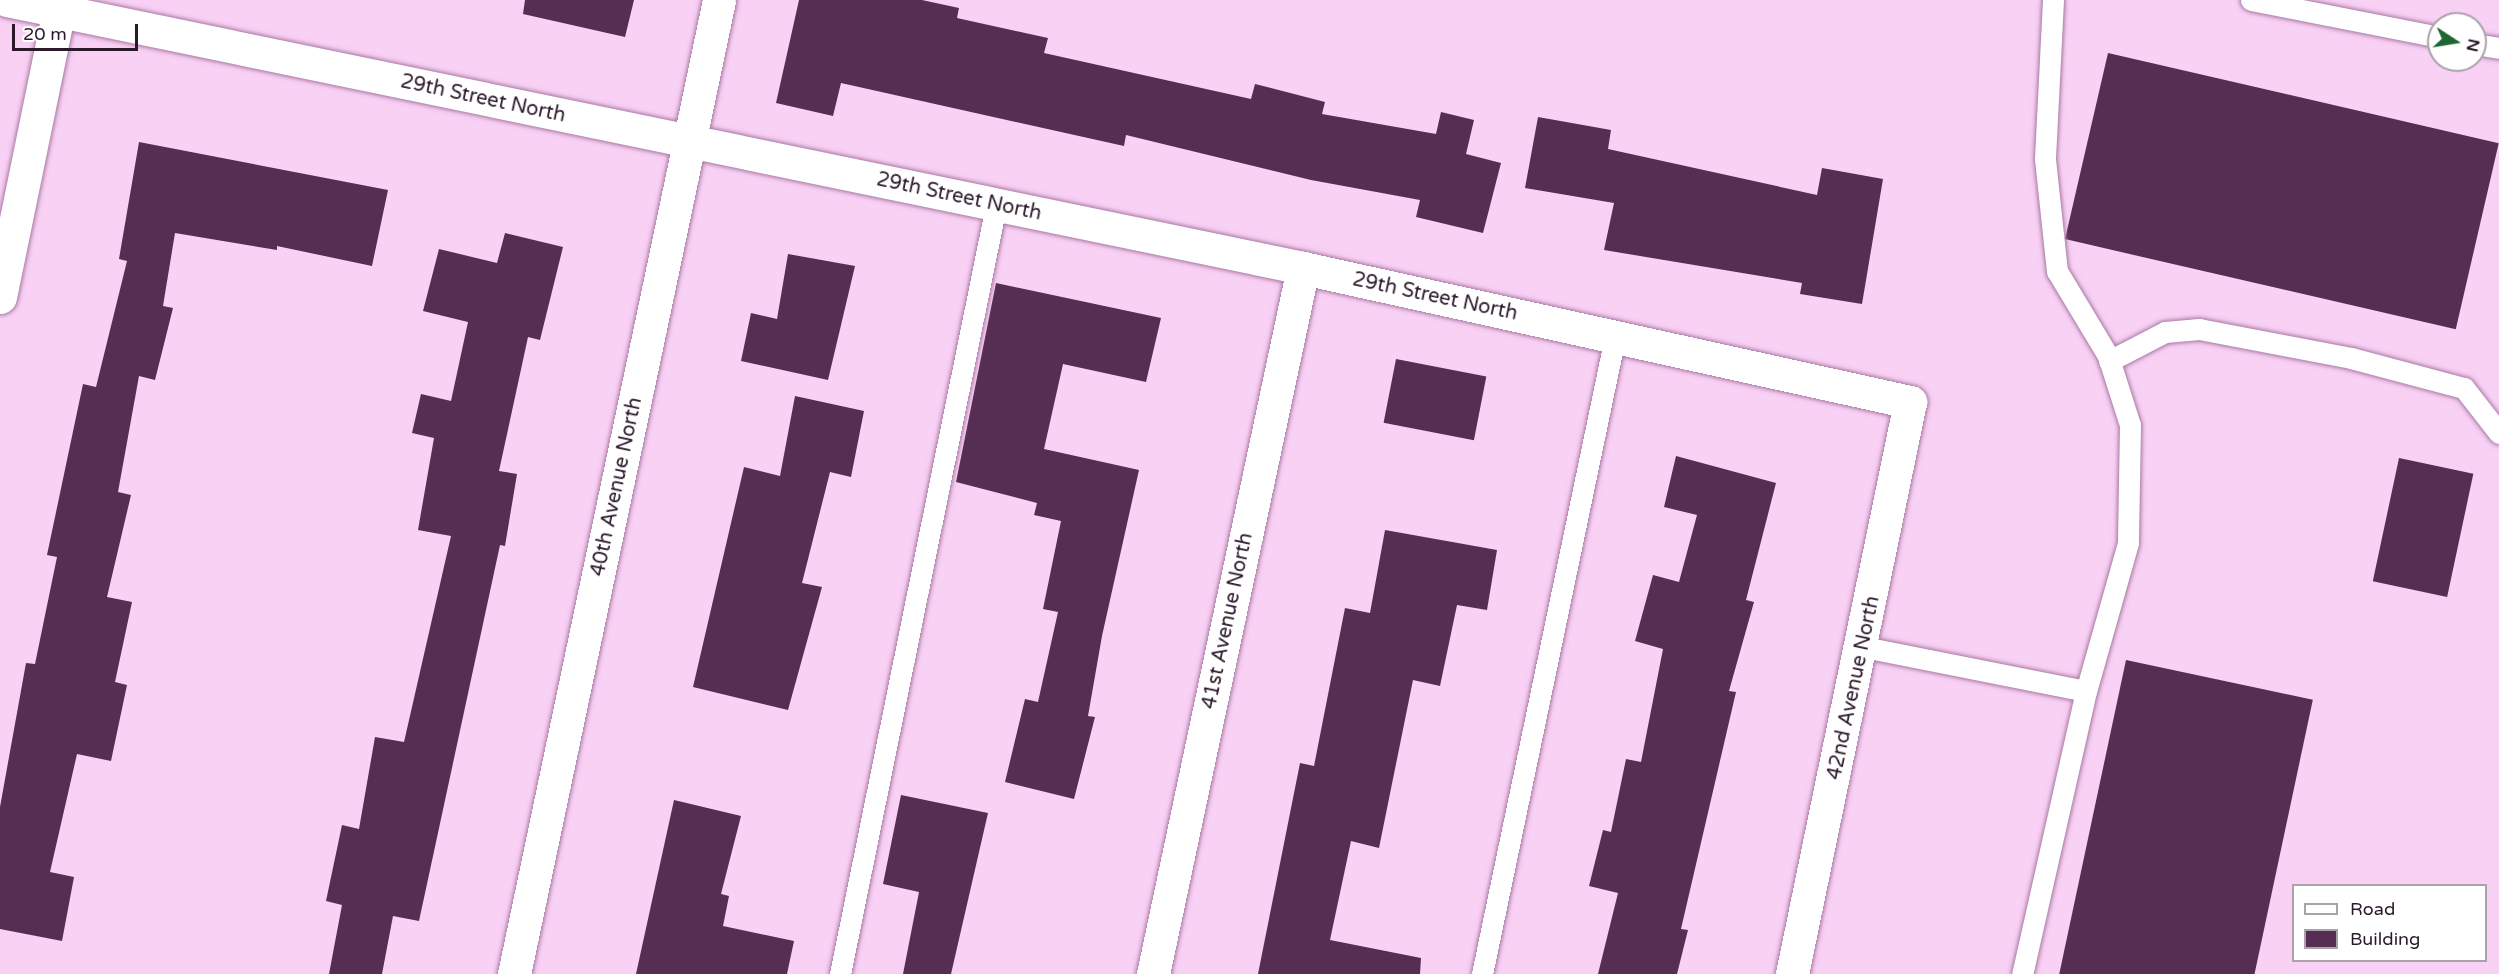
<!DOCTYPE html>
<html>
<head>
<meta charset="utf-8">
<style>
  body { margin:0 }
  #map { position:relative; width:2499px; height:974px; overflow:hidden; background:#f9d1f5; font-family:"Varela Round",sans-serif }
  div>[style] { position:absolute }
  .building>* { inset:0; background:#562d53; transform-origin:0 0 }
  .roads { filter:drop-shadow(0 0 2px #a879a4) drop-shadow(0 0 2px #a879a4) }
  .lane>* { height:21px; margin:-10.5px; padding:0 10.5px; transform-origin:10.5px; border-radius:10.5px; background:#fff }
  .street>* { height:33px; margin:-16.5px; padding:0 16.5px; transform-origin:16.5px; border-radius:16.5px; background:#fff }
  span { translate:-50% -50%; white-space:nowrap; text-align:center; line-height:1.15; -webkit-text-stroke:6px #fff; paint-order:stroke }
  .street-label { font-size:20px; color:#2b192a }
  .legend { position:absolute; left:2292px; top:884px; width:195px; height:78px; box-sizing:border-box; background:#fff; border:2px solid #aaa3aa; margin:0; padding:8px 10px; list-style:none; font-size:18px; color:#2b192a }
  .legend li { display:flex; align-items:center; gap:12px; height:30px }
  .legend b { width:30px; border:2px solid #aaa3aa }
  .north { position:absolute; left:2427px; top:12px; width:60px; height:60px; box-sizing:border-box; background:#fff; border:2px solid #aaa3aa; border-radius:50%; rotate:102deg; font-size:16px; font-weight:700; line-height:24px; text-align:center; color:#2b192a }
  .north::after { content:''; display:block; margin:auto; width:21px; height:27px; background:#1e6633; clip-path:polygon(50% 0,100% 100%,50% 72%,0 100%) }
  .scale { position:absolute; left:12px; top:24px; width:126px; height:27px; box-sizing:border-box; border:3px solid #2b192a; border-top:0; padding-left:8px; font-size:18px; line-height:21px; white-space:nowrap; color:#2b192a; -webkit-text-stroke:4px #fff; paint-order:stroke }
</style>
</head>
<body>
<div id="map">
  <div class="building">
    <i style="clip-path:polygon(525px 0,634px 0,625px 37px,523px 14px)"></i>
    <i style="clip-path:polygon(799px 0,922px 0,959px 8px,957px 18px,1048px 38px,1044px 53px,1251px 99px,1255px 84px,1325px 102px,1322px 114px,1436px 134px,1441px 112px,1474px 120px,1466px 154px,1501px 163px,1483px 233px,1416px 217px,1420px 200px,1311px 180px,1126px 135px,1124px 146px,841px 83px,833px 116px,776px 103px)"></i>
    <i style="left:2108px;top:53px;width:401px;height:191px;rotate:13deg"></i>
    <i style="clip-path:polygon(1538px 117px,1611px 130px,1608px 149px,1817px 195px,1822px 168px,1883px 179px,1862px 304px,1800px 294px,1802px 283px,1604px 250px,1614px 203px,1525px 188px)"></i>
    <i style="clip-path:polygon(139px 142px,388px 190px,372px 266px,277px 246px,277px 250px,175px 233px,163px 306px,173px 308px,155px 380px,139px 376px,118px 492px,131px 495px,107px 597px,132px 602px,115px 682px,127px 685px,111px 761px,77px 754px,50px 872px,74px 877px,62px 941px,0 929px,0 807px,26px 663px,35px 664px,57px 557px,47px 555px,83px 384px,96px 387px,127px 261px,119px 259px)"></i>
    <i style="clip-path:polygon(505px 233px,563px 247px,540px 340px,528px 337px,499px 471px,517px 474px,505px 546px,500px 545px,419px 921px,393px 916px,382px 974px,329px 974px,342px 905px,326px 901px,342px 825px,359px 829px,375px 737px,404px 742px,451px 536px,418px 530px,434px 438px,412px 433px,421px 394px,451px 401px,468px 322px,423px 311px,439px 249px,497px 263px)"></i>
    <i style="clip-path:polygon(788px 254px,855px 266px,828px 380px,741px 361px,751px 313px,777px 319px)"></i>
    <i style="clip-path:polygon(996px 283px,1161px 318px,1146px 382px,1063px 364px,1044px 449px,1139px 470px,1102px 636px,1088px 716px,1095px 717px,1074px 799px,1005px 782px,1025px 699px,1038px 702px,1058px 612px,1043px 609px,1061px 521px,1034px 515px,1037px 503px,956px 482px)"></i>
    <i style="left:1396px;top:359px;width:92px;height:65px;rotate:11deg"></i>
    <i style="clip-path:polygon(795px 396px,864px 411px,851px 477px,830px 472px,802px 583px,822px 587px,788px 710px,693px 687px,744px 467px,780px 476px)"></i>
    <i style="clip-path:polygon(1676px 456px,1776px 483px,1746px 600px,1754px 602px,1729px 691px,1736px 692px,1681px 929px,1688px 930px,1677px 974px,1598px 974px,1618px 893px,1589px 886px,1603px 830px,1611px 832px,1626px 759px,1641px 762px,1663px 649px,1635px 641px,1653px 575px,1679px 582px,1697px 515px,1664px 507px)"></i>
    <i style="left:2399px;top:458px;width:76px;height:126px;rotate:12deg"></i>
    <i style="clip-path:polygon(1385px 530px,1497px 550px,1487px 610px,1457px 605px,1440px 686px,1413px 680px,1379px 848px,1351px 841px,1330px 940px,1421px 958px,1420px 974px,1258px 974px,1300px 763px,1314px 766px,1345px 608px,1370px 613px)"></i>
    <i style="left:2126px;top:660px;width:191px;height:322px;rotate:12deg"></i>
    <i style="clip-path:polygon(901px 795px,988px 813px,951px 974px,903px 974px,919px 892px,883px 884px)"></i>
    <i style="clip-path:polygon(674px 800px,741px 816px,721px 894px,729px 896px,723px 926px,794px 941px,787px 974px,636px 974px)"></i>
  </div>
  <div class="roads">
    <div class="lane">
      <i style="left:2053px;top:0;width:159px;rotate:92.9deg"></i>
      <i style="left:2045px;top:159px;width:113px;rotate:83.9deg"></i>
      <i style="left:2057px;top:271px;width:99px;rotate:59deg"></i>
      <i style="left:2108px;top:356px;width:72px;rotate:72.3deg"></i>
      <i style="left:2130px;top:425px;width:118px;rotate:91deg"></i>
      <i style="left:2128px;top:543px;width:154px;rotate:105.8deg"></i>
      <i style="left:2251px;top:0;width:192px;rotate:11.1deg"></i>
      <i style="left:2475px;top:44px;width:24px;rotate:9deg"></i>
      <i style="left:2109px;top:361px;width:63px;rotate:-27.4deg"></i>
      <i style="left:2165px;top:332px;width:34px;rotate:-5deg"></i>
      <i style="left:2199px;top:329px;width:155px;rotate:10.8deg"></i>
      <i style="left:2351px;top:358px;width:117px;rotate:14.9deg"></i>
      <i style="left:2464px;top:388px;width:57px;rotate:52.1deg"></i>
      <i style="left:1864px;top:647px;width:226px;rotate:11.2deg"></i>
      <i style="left:2086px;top:691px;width:290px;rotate:102.7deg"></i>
      <i style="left:840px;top:974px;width:785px;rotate:-78.53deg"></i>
      <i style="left:1482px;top:974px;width:651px;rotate:-78.21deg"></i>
    </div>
    <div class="street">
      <i style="left:7px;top:0;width:1323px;rotate:11.68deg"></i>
      <i style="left:1303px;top:268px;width:622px;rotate:12.45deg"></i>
      <i style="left:1910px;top:402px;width:584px;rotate:101.66deg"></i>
      <i style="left:0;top:297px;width:303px;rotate:-78.4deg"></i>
      <i style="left:514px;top:974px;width:995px;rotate:-78.11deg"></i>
      <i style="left:1153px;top:974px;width:722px;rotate:-78.01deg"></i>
    </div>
  </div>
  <div class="street-label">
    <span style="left:483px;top:99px;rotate:12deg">29th Street North</span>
    <span style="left:959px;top:197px;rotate:12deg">29th Street North</span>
    <span style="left:1435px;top:297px;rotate:12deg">29th Street North</span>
    <span style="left:617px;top:487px;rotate:-78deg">40th Avenue North</span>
    <span style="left:1228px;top:621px;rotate:-78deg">41st Avenue North</span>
    <span style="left:1854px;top:688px;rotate:-78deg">42nd Avenue North</span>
  </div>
  <ul class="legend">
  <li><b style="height:8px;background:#fff"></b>Road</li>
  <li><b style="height:16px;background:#562d53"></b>Building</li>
  </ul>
  <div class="north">N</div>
  <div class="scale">20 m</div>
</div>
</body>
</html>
